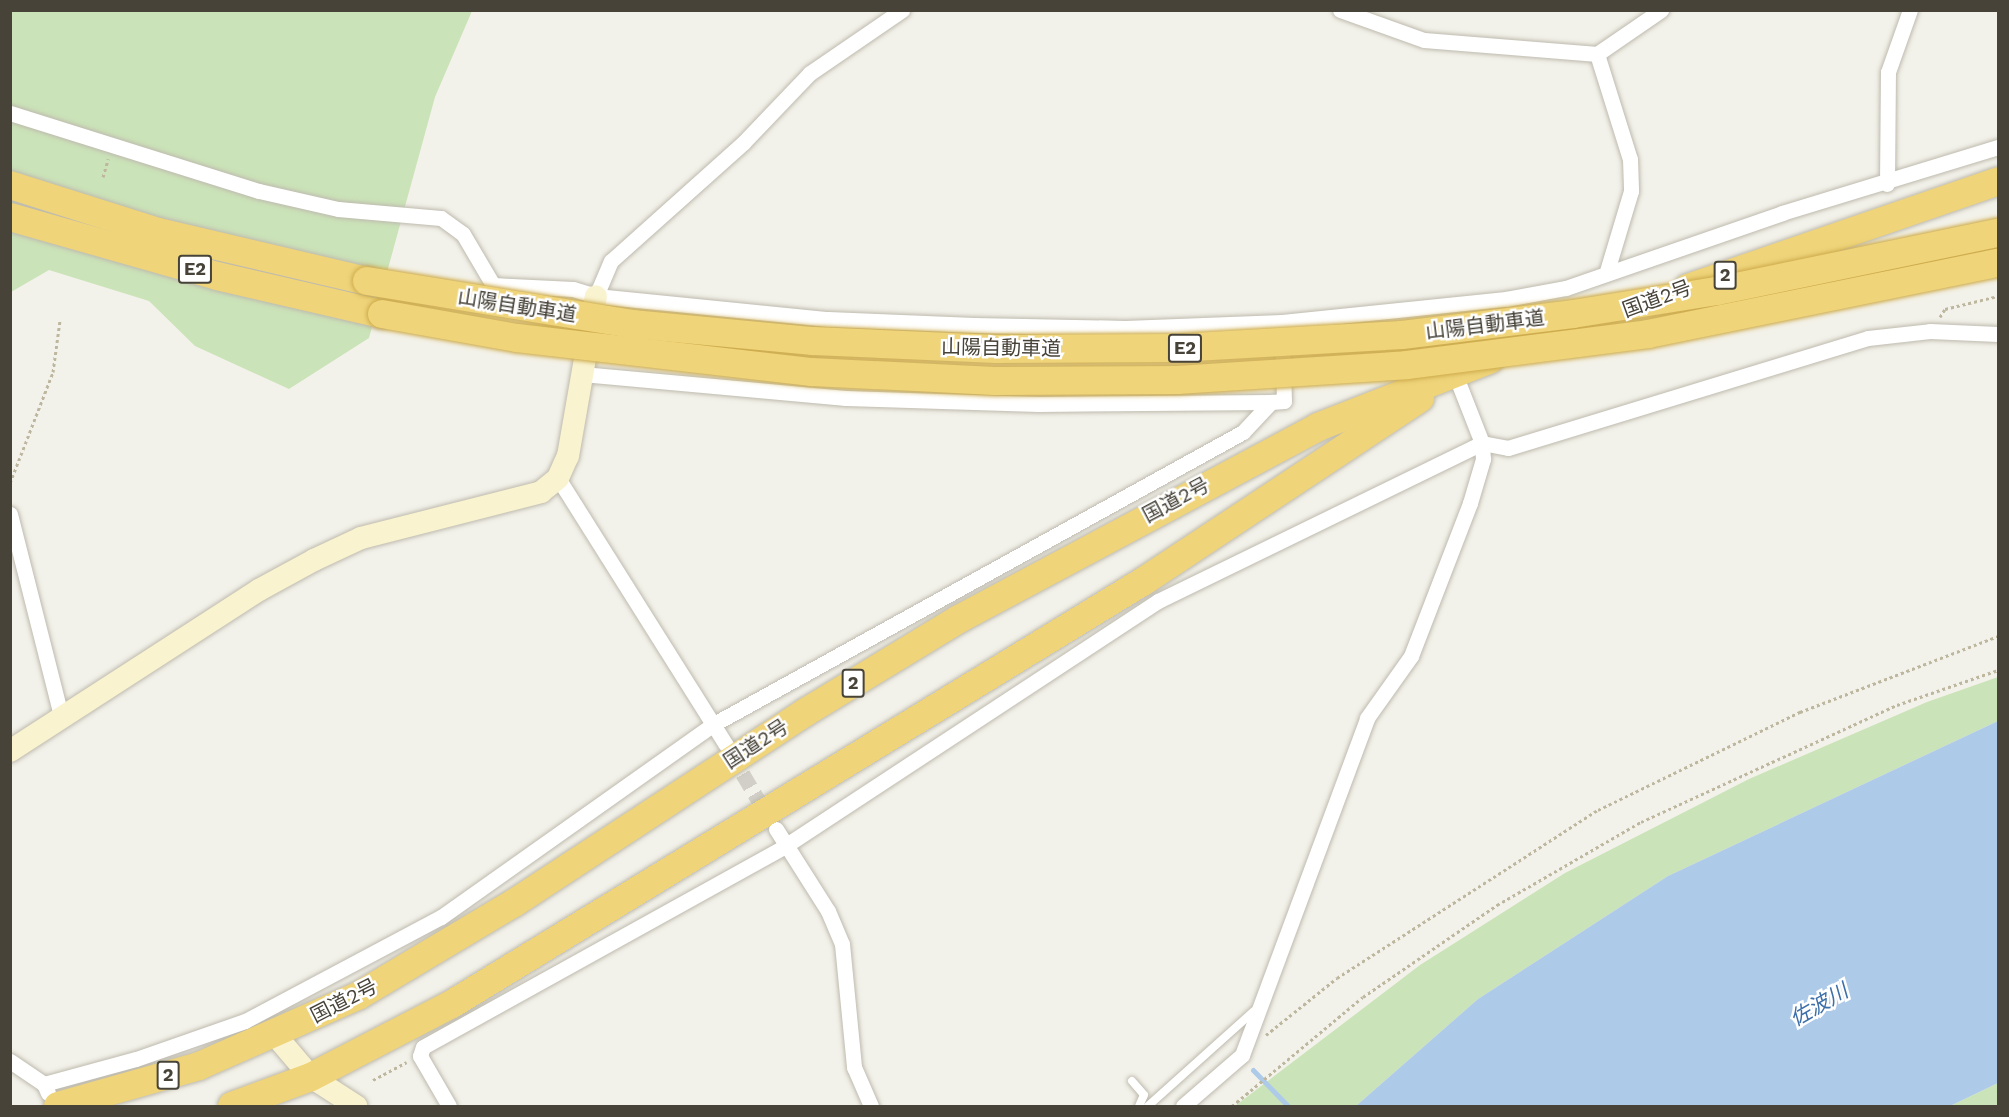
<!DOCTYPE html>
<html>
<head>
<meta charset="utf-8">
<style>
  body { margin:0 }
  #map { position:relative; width:2009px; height:1117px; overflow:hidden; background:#f3f2ea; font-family:"Work Sans","Noto Sans JP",sans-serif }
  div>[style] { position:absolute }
  .green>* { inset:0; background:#cbe3b8 }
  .water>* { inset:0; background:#aecae9 }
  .stream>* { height:5px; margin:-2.5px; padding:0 2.5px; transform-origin:2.5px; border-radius:2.5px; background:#aecae9 }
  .street-tunnel>* { height:15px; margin-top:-7.5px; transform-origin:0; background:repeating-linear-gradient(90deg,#d1cfc7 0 15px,transparent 0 23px) }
  .path>* { height:3px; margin-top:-1.5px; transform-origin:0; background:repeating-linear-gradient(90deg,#beb7a0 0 3px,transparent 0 6px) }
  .roads { filter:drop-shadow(0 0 2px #bebaae) drop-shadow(0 0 2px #bebaae) }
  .lane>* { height:8px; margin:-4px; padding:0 4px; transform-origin:4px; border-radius:4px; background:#fff }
  .street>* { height:15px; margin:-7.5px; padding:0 7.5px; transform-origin:7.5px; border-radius:7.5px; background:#fff }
  .secondary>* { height:22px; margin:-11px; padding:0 11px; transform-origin:11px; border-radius:11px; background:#f9f3cf }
  .highway>* { height:28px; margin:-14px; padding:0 14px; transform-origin:14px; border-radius:14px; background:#efd47a }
  .bridges { filter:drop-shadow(0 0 2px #cdab4b) drop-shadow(0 0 2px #cdab4b) }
  .highway-bridge>* { height:28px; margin:-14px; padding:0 14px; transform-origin:14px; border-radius:14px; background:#efd47a }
  span { translate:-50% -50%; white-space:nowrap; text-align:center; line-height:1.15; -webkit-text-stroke:5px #fff; paint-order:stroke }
  .shield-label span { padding:2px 4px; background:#fff; border:2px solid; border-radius:4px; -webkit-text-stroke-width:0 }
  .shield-label { font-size:18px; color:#474339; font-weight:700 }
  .street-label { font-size:20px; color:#474339 }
  .water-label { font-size:21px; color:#3d6fa8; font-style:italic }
  .frame { position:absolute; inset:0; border:12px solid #474339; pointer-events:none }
</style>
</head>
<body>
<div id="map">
  <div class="green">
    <i style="clip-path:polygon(10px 11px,472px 11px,435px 97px,369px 338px,289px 389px,195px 346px,149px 301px,49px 270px,11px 292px)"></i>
    <i style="clip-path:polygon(1998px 677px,1998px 721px,1668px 876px,1478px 999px,1356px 1106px,1235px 1106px,1420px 965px,1565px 873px,1749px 779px,1927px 702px)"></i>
    <i style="clip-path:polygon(1998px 1083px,1998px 1106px,1950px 1106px)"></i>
  </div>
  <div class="water">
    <i style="clip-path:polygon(1998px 721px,1998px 1083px,1950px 1106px,1356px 1106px,1478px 999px,1668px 876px)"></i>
  </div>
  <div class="stream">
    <i style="left:1253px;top:1070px;width:50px;rotate:45.8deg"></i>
  </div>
  <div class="street-tunnel">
    <i style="left:731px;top:754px;width:72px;rotate:59.2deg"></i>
  </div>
  <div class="path">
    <i style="left:103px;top:177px;width:19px;rotate:-74deg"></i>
    <i style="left:1940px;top:317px;width:9px;rotate:-58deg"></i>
    <i style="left:1945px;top:309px;width:55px;rotate:-13.8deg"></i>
    <i style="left:10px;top:483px;width:119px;rotate:-68.8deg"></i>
    <i style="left:53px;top:372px;width:52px;rotate:-82.3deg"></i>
    <i style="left:1266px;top:1035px;width:91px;rotate:-38.8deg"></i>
    <i style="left:1337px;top:978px;width:310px;rotate:-32.8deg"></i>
    <i style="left:1598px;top:810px;width:225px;rotate:-25.9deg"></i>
    <i style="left:1800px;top:712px;width:212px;rotate:-21deg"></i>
    <i style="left:373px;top:1080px;width:38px;rotate:-28deg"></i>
    <i style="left:1232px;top:1106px;width:170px;rotate:-39.8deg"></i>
    <i style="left:1363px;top:997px;width:163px;rotate:-34.5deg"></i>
    <i style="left:1497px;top:905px;width:166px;rotate:-30deg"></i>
    <i style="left:1641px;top:822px;width:281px;rotate:-24.6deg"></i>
    <i style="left:1897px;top:705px;width:107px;rotate:-19.1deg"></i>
  </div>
  <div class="roads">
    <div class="lane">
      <i style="left:1132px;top:1081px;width:18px;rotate:49deg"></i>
      <i style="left:1144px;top:1095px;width:12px;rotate:114deg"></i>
      <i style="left:1148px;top:1106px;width:142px;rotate:-41.9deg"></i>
    </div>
    <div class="street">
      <i style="left:1340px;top:10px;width:89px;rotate:19.7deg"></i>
      <i style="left:1424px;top:40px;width:174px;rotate:4.6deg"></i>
      <i style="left:1597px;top:54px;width:78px;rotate:-34.5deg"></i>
      <i style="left:1597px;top:54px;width:110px;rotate:72.6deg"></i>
      <i style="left:1630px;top:159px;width:32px;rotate:88deg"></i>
      <i style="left:1631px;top:191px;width:84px;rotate:106.7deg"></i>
      <i style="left:10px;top:113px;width:261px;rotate:17.4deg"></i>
      <i style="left:259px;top:191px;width:81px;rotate:12.8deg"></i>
      <i style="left:338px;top:209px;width:103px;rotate:5deg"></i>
      <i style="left:441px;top:218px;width:27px;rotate:36deg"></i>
      <i style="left:463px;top:234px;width:59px;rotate:59.5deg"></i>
      <i style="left:493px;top:285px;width:80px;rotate:2.9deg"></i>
      <i style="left:573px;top:289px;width:24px;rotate:17deg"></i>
      <i style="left:596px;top:296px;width:233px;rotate:5.7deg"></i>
      <i style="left:828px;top:319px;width:146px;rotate:2.4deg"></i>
      <i style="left:974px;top:325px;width:151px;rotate:1.1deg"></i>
      <i style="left:1125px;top:328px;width:157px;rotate:-2.2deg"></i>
      <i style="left:1282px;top:322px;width:225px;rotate:-5.9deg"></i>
      <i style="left:1506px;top:299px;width:61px;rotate:-10.4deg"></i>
      <i style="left:1566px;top:288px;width:229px;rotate:-19.1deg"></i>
      <i style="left:1782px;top:213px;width:226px;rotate:-17deg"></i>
      <i style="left:1887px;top:184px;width:112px;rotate:-89.5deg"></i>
      <i style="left:1888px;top:72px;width:66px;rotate:-70.5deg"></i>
      <i style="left:596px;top:296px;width:38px;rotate:-67deg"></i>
      <i style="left:611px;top:261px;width:178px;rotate:-41.8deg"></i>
      <i style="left:744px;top:142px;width:95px;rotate:-46.3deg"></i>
      <i style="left:810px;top:73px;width:112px;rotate:-34.4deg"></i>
      <i style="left:582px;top:374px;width:265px;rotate:5.2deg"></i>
      <i style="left:846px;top:398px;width:192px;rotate:1.8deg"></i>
      <i style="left:1038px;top:404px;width:233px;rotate:-0.5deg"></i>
      <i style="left:1271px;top:402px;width:13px;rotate:-4deg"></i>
      <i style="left:1284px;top:401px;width:65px;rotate:-91.8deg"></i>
      <i style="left:558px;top:478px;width:315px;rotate:57.8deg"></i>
      <i style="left:10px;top:514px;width:211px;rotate:75.8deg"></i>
      <i style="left:776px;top:829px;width:97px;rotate:57.6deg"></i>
      <i style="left:828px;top:911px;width:36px;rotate:67deg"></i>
      <i style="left:842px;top:944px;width:124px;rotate:84.4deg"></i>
      <i style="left:854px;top:1067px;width:43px;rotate:66.4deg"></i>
      <i style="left:10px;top:1061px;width:41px;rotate:34.1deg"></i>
      <i style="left:44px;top:1084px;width:10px;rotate:66deg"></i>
      <i style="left:44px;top:1084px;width:95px;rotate:-15.2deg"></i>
      <i style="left:136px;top:1059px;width:115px;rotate:-19.2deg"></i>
      <i style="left:245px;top:1021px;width:222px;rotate:-28deg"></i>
      <i style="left:441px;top:917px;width:332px;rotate:-35.3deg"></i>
      <i style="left:712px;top:725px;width:606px;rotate:-28.89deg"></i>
      <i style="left:1243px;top:432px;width:41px;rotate:-47deg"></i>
      <i style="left:449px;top:1106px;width:58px;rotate:-120.1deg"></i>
      <i style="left:420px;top:1056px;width:9px;rotate:-72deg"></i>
      <i style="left:423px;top:1047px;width:414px;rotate:-29deg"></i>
      <i style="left:785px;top:846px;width:446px;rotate:-33.3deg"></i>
      <i style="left:1158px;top:601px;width:360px;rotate:-26deg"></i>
      <i style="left:1482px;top:443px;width:26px;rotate:11deg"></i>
      <i style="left:1508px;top:448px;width:376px;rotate:-17deg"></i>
      <i style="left:1868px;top:338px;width:62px;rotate:-6.4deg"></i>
      <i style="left:1930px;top:331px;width:68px;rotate:2.5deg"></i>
      <i style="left:1183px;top:1106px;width:78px;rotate:-40.8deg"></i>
      <i style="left:1242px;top:1055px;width:359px;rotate:-69.6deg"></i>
      <i style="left:1367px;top:718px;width:76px;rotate:-54.6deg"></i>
      <i style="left:1411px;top:656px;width:164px;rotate:-68.9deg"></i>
      <i style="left:1470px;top:503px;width:46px;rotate:-73.5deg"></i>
      <i style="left:1483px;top:459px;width:16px;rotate:-94deg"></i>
      <i style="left:1482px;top:443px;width:79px;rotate:-111.4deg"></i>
    </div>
    <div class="secondary">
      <i style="left:10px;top:751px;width:297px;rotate:-32.9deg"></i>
      <i style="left:259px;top:590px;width:63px;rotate:-28.6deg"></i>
      <i style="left:314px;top:560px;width:52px;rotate:-25.1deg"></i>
      <i style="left:361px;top:538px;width:186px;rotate:-14.3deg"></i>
      <i style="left:541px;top:492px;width:22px;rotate:-39deg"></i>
      <i style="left:558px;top:478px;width:24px;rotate:-66deg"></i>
      <i style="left:568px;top:456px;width:162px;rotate:-80.1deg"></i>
      <i style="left:276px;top:1036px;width:54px;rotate:49.5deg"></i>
      <i style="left:311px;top:1077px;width:54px;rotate:32.8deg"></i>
    </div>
    <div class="highway">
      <i style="left:10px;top:185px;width:155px;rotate:17.6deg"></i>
      <i style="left:158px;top:232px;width:215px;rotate:13.2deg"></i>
      <i style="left:10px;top:217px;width:215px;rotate:15.9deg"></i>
      <i style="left:217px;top:276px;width:169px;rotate:13deg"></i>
      <i style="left:1688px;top:288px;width:328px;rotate:-19deg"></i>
      <i style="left:58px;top:1106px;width:147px;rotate:-15.8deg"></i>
      <i style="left:199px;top:1066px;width:174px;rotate:-23.8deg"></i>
      <i style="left:358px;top:996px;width:182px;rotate:-30.8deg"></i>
      <i style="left:514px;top:903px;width:349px;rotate:-33.2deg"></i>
      <i style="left:806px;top:712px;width:179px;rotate:-31.3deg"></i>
      <i style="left:959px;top:619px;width:407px;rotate:-28.1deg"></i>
      <i style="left:1318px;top:427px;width:184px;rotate:-21.4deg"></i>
      <i style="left:232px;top:1106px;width:84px;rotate:-20.2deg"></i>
      <i style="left:311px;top:1077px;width:159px;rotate:-27.4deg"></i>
      <i style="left:452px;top:1004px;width:811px;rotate:-31.44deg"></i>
      <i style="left:1144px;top:581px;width:331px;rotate:-33.5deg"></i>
    </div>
  </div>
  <div class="bridges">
    <div class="highway-bridge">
      <i style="left:367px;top:281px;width:268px;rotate:9.2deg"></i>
      <i style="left:632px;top:324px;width:182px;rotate:5.4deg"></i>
      <i style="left:813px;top:341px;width:183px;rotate:2.5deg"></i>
      <i style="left:996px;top:349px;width:181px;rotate:-0.3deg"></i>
      <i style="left:1177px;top:348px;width:225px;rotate:-3.3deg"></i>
      <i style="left:1402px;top:335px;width:172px;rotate:-7deg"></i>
      <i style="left:1573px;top:314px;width:146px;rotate:-9.1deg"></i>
      <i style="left:1717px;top:291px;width:287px;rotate:-11.7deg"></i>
      <i style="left:382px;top:314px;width:137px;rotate:10.1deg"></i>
      <i style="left:517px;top:338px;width:297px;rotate:6.6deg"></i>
      <i style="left:812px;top:372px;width:183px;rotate:2.8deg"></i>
      <i style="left:995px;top:381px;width:182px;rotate:-0.3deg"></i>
      <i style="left:1177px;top:380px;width:230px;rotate:-3.7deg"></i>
      <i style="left:1407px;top:365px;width:243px;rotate:-7.3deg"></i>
      <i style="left:1648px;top:334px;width:357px;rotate:-11.5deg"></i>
    </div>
  </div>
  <div class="shield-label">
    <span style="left:195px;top:269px">E2</span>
    <span style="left:1725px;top:275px">2</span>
    <span style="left:1185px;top:348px">E2</span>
    <span style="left:853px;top:683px">2</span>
    <span style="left:168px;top:1075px">2</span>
  </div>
  <div class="street-label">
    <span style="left:1657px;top:299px;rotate:-20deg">国道2号</span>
    <span style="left:517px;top:306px;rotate:9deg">山陽自動車道</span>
    <span style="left:1485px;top:325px;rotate:-7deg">山陽自動車道</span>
    <span style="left:1001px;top:348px;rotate:1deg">山陽自動車道</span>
    <span style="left:1176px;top:500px;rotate:-28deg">国道2号</span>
    <span style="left:756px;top:744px;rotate:-33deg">国道2号</span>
    <span style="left:344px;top:1001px;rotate:-27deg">国道2号</span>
  </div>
  <div class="water-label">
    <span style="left:1819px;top:1005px;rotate:-30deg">佐波川</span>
  </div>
  <div class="frame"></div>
</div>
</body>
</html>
